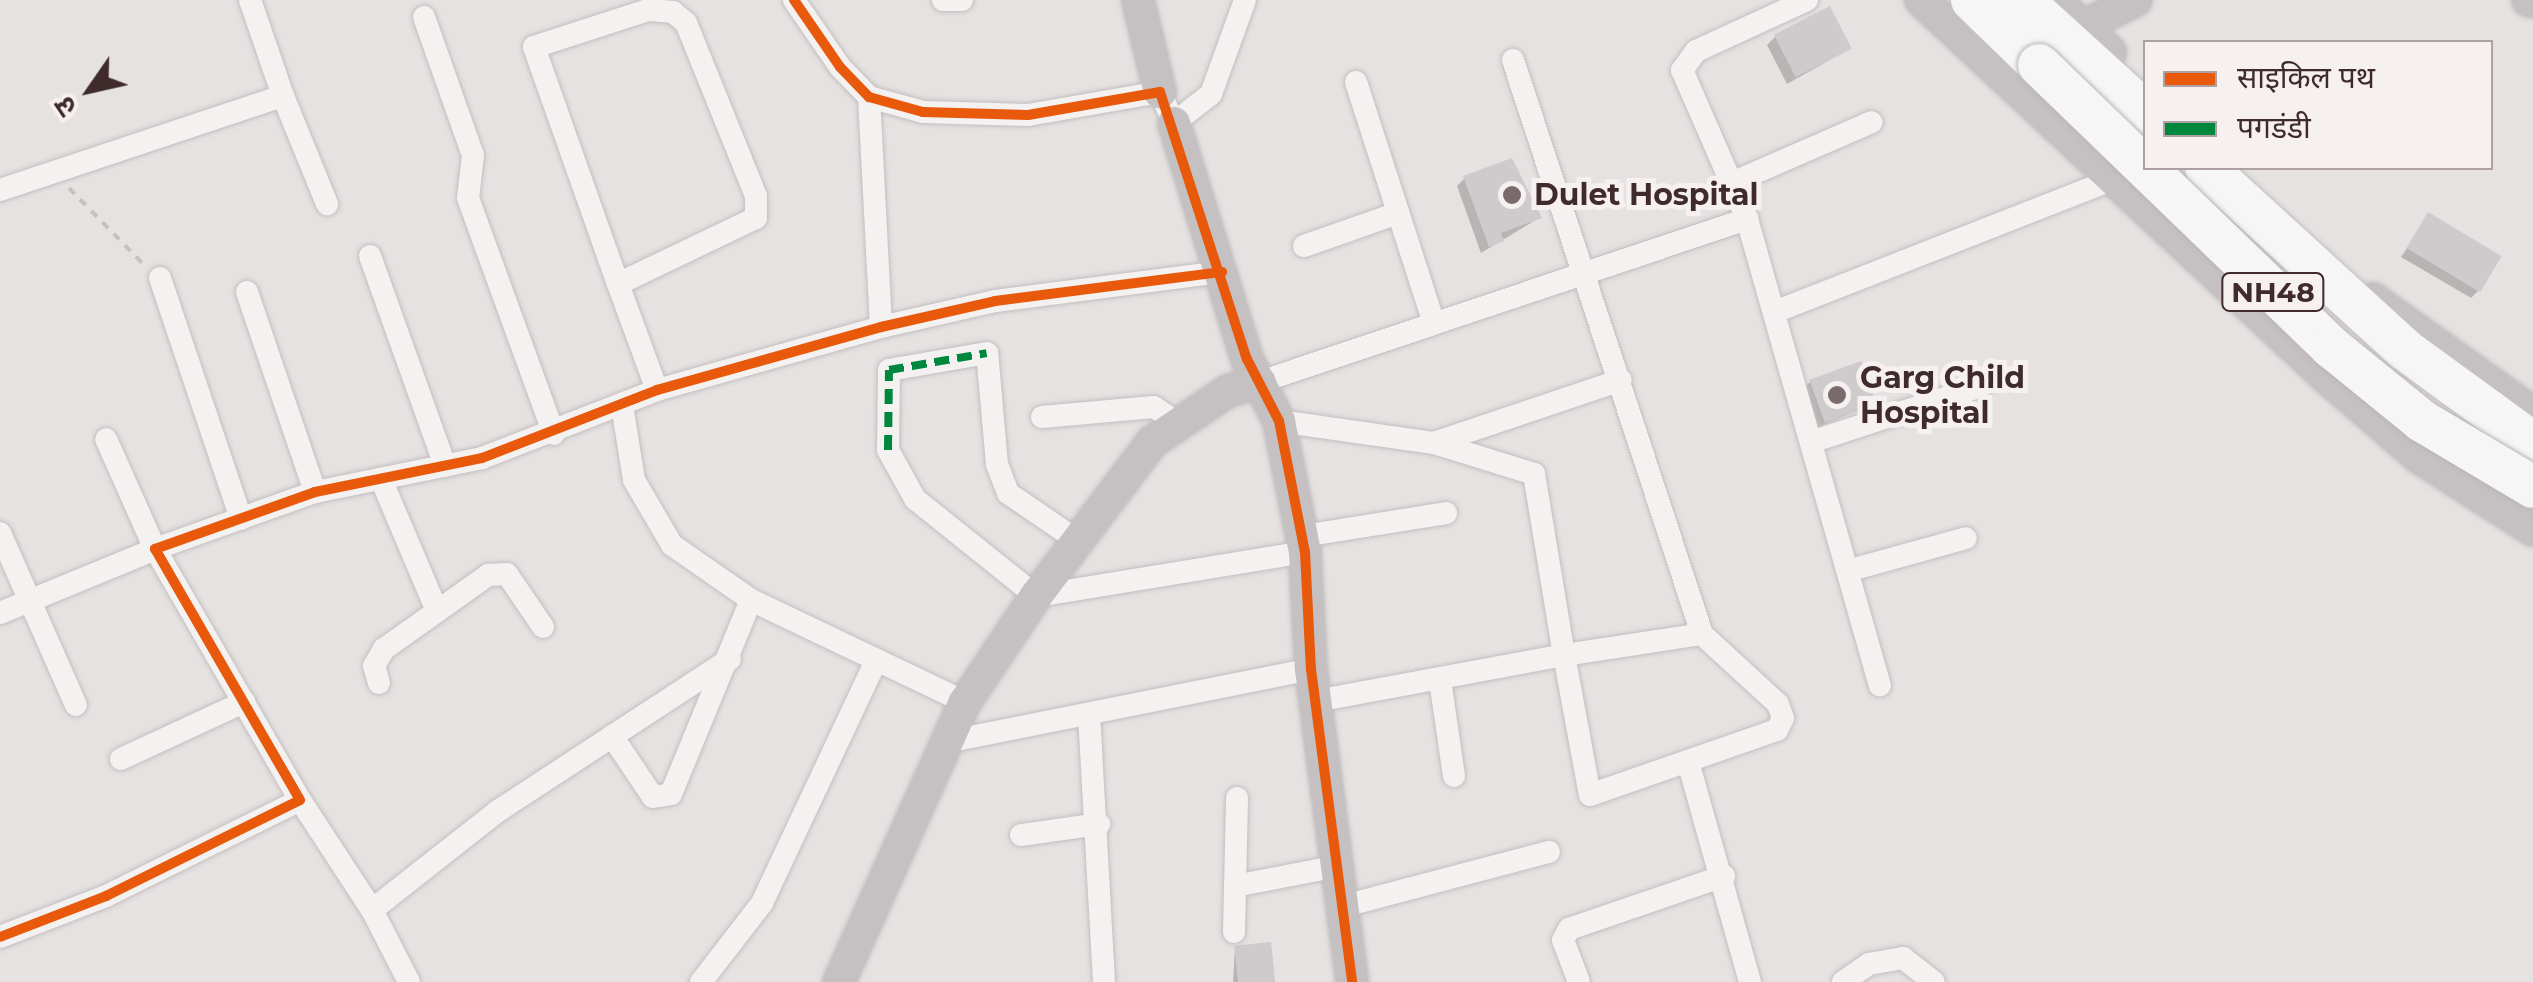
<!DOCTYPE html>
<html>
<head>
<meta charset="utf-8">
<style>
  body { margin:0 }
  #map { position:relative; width:2533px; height:982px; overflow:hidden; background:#e6e2e2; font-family:Montserrat,"Noto Sans Devanagari",sans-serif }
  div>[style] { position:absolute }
  .shadow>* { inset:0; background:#0003 }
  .building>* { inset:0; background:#cfcacb; transform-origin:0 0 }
  .path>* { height:4px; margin-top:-2px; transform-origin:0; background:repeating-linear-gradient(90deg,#c7c2c2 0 8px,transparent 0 16px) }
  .roads { filter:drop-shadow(0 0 2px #c3bebf) drop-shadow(0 0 2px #c3bebf) }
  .street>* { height:22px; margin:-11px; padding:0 11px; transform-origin:11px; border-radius:11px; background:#f4f1f1 }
  .secondary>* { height:32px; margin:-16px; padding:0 16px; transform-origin:16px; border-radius:16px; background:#c5c0c1 }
  .highway>* { height:42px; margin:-21px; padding:0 21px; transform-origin:21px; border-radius:21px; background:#f6f6f6 }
  .bridges { filter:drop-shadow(0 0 2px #bbb4b5) drop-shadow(0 0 2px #bbb4b5) }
  .highway-bridge>* { height:42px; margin:-21px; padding:0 21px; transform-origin:21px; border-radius:21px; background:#f6f6f6 }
  .quiet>* { height:8px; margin-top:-4px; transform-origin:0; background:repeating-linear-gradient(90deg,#00873e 0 15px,transparent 0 23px) }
  .cycleway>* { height:10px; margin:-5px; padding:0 5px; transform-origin:5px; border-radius:5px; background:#e8590c }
  .dots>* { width:28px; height:28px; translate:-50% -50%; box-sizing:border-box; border:5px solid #f6f0f1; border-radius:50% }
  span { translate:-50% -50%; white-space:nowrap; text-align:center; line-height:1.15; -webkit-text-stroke:10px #f6f0f1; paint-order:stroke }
  .shield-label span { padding:2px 8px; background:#f6f0f1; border:2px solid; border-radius:8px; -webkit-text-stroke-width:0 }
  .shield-label { font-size:28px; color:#3f2a2c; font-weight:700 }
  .poi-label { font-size:30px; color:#3f2a2c; font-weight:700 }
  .left { translate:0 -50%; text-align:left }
  .legend { position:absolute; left:2143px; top:40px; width:350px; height:130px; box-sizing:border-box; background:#f6f0f1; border:2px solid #ada1a2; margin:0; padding:12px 18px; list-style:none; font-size:30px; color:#3f2a2c }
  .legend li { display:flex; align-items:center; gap:20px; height:50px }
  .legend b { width:50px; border:2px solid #ada1a2 }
  .north { position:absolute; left:40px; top:40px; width:100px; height:100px; -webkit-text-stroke:8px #f6f0f1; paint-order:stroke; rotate:236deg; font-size:28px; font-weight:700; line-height:40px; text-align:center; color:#3f2a2c }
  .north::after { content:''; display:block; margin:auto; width:35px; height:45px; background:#3f2a2c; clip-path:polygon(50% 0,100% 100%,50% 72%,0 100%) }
</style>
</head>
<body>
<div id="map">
  <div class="shadow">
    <i style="clip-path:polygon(1775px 37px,1849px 49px,1787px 84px,1767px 45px)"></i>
    <i style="clip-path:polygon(1465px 178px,1539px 218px,1481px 253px,1457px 186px)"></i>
    <i style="clip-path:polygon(2429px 215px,2479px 290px,2471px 298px,2401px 257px)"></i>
    <i style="clip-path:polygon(1810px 382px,1874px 404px,1813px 429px,1802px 390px)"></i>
    <i style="clip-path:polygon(1235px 949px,1272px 982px,1233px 982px)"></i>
  </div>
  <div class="building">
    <i style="left:1830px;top:6px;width:48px;height:63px;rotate:63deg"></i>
    <i style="clip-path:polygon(1512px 158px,1542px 218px,1501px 233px,1504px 241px,1489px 247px,1463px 176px)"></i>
    <i style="left:2428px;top:212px;width:86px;height:42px;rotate:31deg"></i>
    <i style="left:1861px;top:361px;width:46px;height:55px;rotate:70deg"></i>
    <i style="left:1271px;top:942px;width:40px;height:37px;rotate:84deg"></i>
  </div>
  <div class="path">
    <i style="left:69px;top:188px;width:109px;rotate:45.7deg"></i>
  </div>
  <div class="roads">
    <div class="street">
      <i style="left:250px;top:0;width:102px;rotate:71deg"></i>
      <i style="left:794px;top:0;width:81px;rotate:55.5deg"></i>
      <i style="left:840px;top:67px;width:42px;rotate:46deg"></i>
      <i style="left:869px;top:97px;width:56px;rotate:15.5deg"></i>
      <i style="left:923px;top:112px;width:105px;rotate:1.6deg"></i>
      <i style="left:1028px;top:115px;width:134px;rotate:-9.9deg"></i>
      <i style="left:1160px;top:92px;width:34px;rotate:66deg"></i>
      <i style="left:1174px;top:123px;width:47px;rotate:-38.1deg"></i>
      <i style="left:1211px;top:94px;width:100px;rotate:-70.1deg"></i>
      <i style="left:943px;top:0;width:19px"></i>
      <i style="left:1807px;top:0;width:122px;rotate:155.3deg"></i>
      <i style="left:1696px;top:51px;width:24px;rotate:126deg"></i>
      <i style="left:1682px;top:70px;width:163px;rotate:66.4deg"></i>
      <i style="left:1747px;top:219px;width:485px;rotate:74.1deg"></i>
      <i style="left:424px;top:17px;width:146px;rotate:70.5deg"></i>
      <i style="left:473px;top:155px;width:43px;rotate:96.6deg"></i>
      <i style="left:468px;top:198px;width:251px;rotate:70deg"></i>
      <i style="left:1513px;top:60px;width:604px;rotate:71.77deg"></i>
      <i style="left:1356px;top:82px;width:254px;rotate:72.1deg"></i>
      <i style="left:869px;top:97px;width:230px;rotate:87deg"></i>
      <i style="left:1734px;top:182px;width:150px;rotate:-23.5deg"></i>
      <i style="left:0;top:190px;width:298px;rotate:-18.4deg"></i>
      <i style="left:283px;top:96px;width:117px;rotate:67.8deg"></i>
      <i style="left:1304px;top:246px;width:100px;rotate:-19.3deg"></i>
      <i style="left:370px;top:256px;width:223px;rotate:70.3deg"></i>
      <i style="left:160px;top:278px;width:254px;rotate:71.4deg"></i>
      <i style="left:618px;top:284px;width:153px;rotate:-25.6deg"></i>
      <i style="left:756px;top:218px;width:22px;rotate:-90deg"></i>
      <i style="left:756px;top:196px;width:187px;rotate:-112deg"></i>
      <i style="left:686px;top:23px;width:17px;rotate:-140deg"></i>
      <i style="left:673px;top:12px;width:25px;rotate:-175deg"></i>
      <i style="left:648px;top:10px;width:120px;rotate:162deg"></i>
      <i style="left:534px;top:47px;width:251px;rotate:70.5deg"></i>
      <i style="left:618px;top:284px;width:113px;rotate:69.8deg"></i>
      <i style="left:247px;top:292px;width:211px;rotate:71.2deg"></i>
      <i style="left:1777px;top:311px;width:357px;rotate:-21.4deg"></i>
      <i style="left:2109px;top:181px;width:14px;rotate:-45deg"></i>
      <i style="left:1260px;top:382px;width:514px;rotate:-18.51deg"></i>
      <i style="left:622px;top:405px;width:76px;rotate:80.9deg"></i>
      <i style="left:634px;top:480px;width:75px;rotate:59.7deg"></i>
      <i style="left:672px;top:545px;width:96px;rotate:34.8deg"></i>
      <i style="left:751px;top:600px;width:237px;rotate:25.5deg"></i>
      <i style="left:1042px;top:417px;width:112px;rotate:-5.1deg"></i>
      <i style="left:1154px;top:407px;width:30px;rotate:34deg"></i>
      <i style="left:1279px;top:421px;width:157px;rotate:8.1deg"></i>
      <i style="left:1434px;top:443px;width:105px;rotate:17.2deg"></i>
      <i style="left:1534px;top:474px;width:183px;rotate:80.6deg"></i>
      <i style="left:1564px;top:655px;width:142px;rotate:79.5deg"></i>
      <i style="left:1590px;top:795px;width:198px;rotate:-19.2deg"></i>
      <i style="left:1777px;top:730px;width:13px;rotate:-63deg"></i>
      <i style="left:1783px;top:718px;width:15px;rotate:-110deg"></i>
      <i style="left:1778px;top:704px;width:103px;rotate:-137.4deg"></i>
      <i style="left:1702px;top:634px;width:140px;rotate:171.3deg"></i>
      <i style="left:1564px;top:655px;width:253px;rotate:169.5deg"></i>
      <i style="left:1814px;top:441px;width:176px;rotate:-18.2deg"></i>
      <i style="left:1434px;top:443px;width:197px;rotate:-18.6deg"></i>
      <i style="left:381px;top:479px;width:143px;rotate:67deg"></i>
      <i style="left:0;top:533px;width:188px;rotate:66.2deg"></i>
      <i style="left:1303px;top:536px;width:145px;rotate:-9.1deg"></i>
      <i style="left:1078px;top:541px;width:85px;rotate:-145.6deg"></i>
      <i style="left:1008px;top:493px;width:31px;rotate:-111deg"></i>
      <i style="left:997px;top:464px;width:111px;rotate:-95.1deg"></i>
      <i style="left:987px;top:353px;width:99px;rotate:170.2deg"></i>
      <i style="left:889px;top:370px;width:80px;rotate:90.7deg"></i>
      <i style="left:888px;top:450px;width:56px;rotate:61.1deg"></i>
      <i style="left:915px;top:499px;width:155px;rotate:38.7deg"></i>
      <i style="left:1036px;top:596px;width:273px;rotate:-9.3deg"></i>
      <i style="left:1851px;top:570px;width:119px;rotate:-15.5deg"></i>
      <i style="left:0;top:613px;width:168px;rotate:-22.4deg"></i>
      <i style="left:155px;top:549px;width:120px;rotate:-114deg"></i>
      <i style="left:1440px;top:680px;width:97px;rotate:81.7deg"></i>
      <i style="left:379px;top:683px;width:18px;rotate:-106deg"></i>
      <i style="left:374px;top:666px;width:20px;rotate:-60deg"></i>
      <i style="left:384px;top:649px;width:128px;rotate:-35.4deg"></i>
      <i style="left:488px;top:575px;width:19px;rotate:-3deg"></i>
      <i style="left:507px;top:574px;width:64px;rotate:55.8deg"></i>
      <i style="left:1089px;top:714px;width:268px;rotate:86.8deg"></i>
      <i style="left:612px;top:736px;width:73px;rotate:56.1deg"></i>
      <i style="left:653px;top:797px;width:18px;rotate:-9deg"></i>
      <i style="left:671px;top:794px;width:210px;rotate:-67.6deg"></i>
      <i style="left:946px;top:742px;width:372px;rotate:-11.3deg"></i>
      <i style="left:121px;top:759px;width:136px;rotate:-24.9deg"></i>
      <i style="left:1689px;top:765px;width:225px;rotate:74.3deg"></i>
      <i style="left:300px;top:800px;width:131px;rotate:56.8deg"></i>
      <i style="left:372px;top:910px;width:81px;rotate:62.8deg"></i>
      <i style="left:1021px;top:835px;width:79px;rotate:-8deg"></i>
      <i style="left:1235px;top:886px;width:105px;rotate:-11deg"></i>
      <i style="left:1344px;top:906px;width:212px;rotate:-14.8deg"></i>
      <i style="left:372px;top:910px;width:160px;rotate:-38.2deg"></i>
      <i style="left:498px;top:811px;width:277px;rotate:-33.2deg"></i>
      <i style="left:1234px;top:932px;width:134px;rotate:-88.7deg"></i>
      <i style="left:0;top:937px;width:114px;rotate:-21.1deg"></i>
      <i style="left:106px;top:896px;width:216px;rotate:-26.3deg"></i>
      <i style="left:300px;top:800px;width:290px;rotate:-120deg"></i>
      <i style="left:155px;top:549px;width:170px;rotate:-19.6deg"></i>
      <i style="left:315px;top:492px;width:170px;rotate:-11.5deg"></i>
      <i style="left:482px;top:458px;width:188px;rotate:-21.2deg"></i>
      <i style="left:657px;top:390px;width:233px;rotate:-15.7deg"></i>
      <i style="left:881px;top:327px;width:117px;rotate:-12.8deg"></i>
      <i style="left:995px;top:301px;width:229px;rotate:-7.3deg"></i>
      <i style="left:701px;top:982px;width:100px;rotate:-52.3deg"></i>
      <i style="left:762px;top:903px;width:265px;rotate:-64.8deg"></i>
      <i style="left:1579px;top:982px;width:45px;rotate:-110.9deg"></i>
      <i style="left:1563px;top:940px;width:13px;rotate:-61deg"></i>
      <i style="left:1569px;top:929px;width:164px;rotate:-18.9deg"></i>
      <i style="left:1843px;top:982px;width:32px;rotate:-35deg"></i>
      <i style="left:1869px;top:964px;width:35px;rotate:-10deg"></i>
      <i style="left:1903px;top:958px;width:39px;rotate:38deg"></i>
    </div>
    <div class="secondary">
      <i style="left:1138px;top:0;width:95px;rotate:76.6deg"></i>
      <i style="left:1921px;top:0;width:552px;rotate:42.94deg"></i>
      <i style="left:2325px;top:376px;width:124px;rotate:40.8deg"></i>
      <i style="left:2419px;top:457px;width:135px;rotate:32.6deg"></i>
      <i style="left:2055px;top:0;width:76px;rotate:43.4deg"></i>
      <i style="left:2528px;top:0;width:5px;rotate:11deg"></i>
      <i style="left:2082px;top:27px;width:60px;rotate:-26.6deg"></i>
      <i style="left:1174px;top:123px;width:247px;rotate:72.8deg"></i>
      <i style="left:1247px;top:359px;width:70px;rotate:62.7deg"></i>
      <i style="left:1279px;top:421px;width:134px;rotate:78.8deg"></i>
      <i style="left:1305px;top:552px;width:117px;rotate:87.1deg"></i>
      <i style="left:1311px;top:669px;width:316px;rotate:82.5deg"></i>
      <i style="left:2373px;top:299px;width:196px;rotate:35.5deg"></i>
      <i style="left:839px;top:982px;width:307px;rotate:-65.8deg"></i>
      <i style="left:965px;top:702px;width:128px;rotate:-56.2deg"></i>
      <i style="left:1036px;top:596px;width:193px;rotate:-53deg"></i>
      <i style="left:1152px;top:442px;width:92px;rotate:-33.9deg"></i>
      <i style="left:1228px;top:391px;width:33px;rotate:-16deg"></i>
    </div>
    <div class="highway">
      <i style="left:1972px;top:0;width:93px;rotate:44.1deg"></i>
      <i style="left:2022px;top:0;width:168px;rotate:42.3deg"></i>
      <i style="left:2206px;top:168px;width:268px;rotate:42.4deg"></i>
      <i style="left:2404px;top:349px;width:160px;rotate:36.1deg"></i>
    </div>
  </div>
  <div class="bridges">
    <div class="highway-bridge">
      <i style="left:2039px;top:65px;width:406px;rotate:44deg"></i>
      <i style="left:2331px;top:347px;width:117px;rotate:39.1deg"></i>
      <i style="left:2422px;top:421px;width:129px;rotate:30.7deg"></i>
    </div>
  </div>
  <div class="quiet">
    <i style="left:888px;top:450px;width:80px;rotate:-89.3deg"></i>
    <i style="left:889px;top:370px;width:99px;rotate:-9.8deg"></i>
  </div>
  <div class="cycleway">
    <i style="left:794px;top:0;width:81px;rotate:55.5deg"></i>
    <i style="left:840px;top:67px;width:42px;rotate:46deg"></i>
    <i style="left:869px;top:97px;width:56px;rotate:15.5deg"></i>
    <i style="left:923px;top:112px;width:105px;rotate:1.6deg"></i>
    <i style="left:1028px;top:115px;width:134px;rotate:-9.9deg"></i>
    <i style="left:1160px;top:92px;width:281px;rotate:72deg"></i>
    <i style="left:1247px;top:359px;width:70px;rotate:62.7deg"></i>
    <i style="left:1279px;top:421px;width:134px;rotate:78.8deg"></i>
    <i style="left:1305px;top:552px;width:117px;rotate:87.1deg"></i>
    <i style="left:1311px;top:669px;width:316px;rotate:82.5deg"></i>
    <i style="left:0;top:937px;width:114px;rotate:-21.1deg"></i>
    <i style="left:106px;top:896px;width:216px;rotate:-26.3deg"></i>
    <i style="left:300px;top:800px;width:290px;rotate:-120deg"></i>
    <i style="left:155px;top:549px;width:170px;rotate:-19.6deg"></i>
    <i style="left:315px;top:492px;width:170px;rotate:-11.5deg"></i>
    <i style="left:482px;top:458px;width:188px;rotate:-21.2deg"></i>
    <i style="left:657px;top:390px;width:233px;rotate:-15.7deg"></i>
    <i style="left:881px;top:327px;width:117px;rotate:-12.8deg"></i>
    <i style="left:995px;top:301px;width:229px;rotate:-7.3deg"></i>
  </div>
  <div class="dots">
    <i style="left:1512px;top:195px;background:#796a6c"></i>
    <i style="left:1837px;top:395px;background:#796a6c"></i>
  </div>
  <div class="shield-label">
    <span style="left:2273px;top:292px">NH48</span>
  </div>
  <div class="poi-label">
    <span class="left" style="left:1534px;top:195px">Dulet Hospital</span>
    <span class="left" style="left:1860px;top:395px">Garg Child<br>Hospital</span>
  </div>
  <ul class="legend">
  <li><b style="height:12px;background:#e8590c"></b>साइकिल पथ</li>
  <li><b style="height:12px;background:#00873e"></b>पगडंडी</li>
  </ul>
  <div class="north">उ</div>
</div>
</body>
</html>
